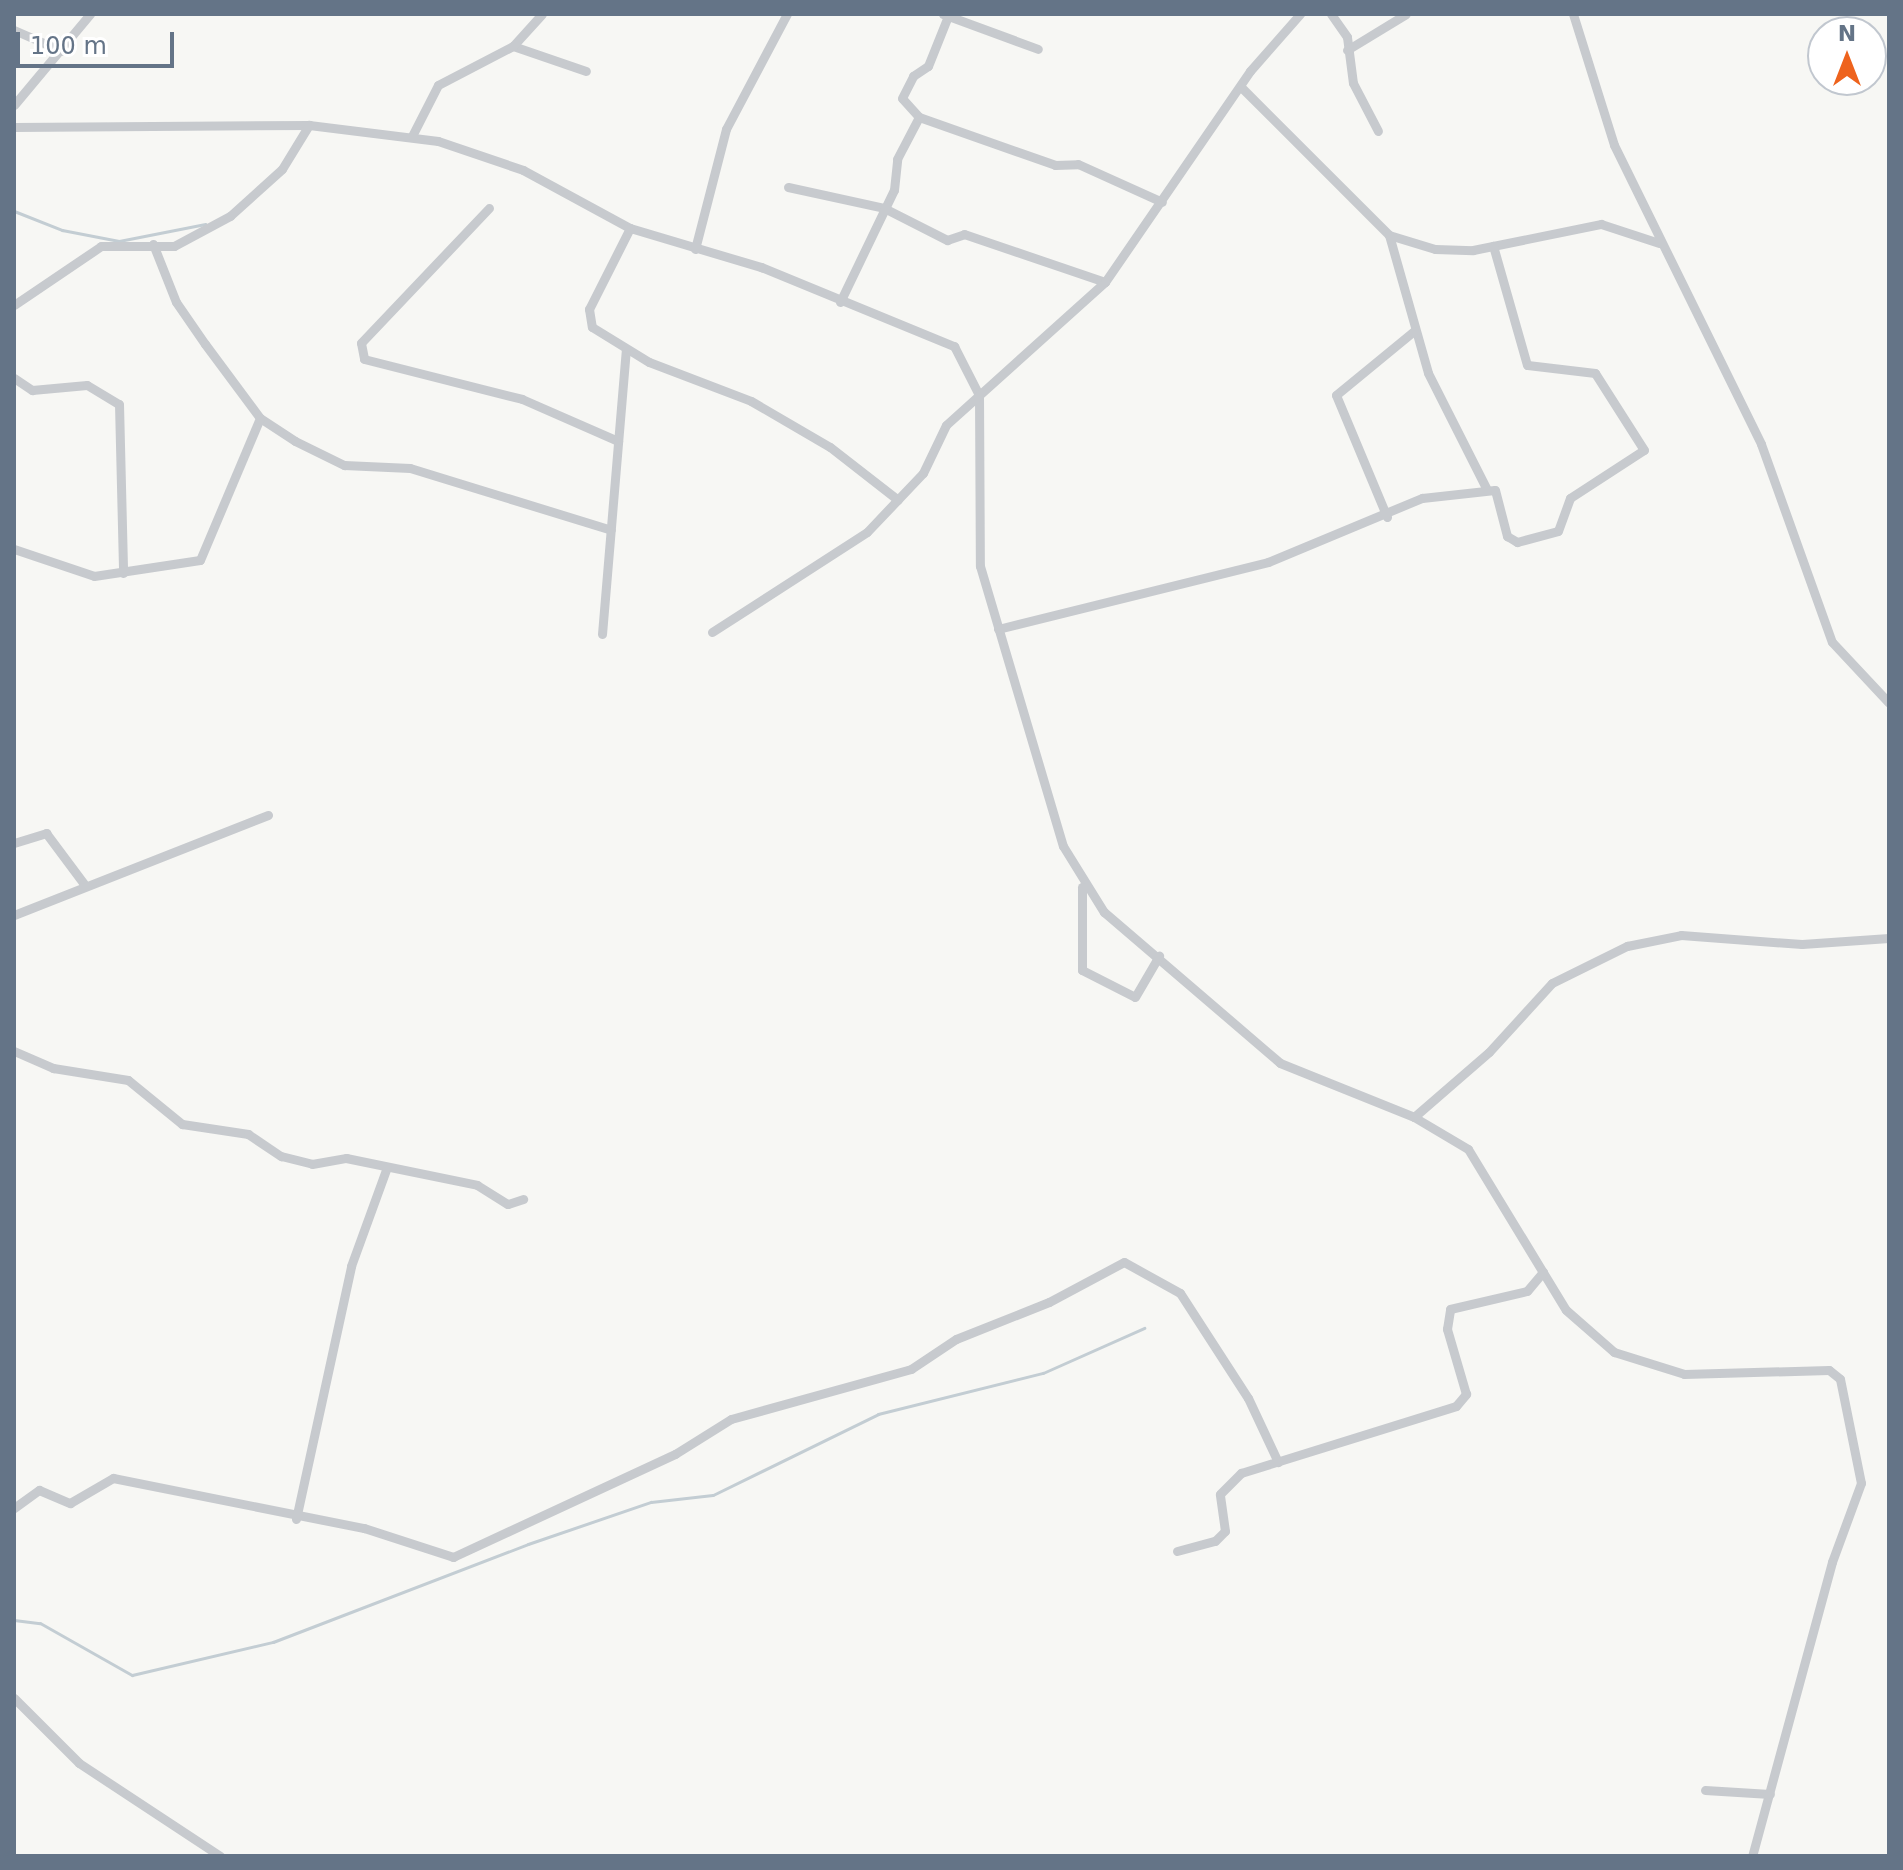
<!DOCTYPE html>
<html>
<head>
<meta charset="utf-8">
<style>
  body { margin:0 }
  #map { position:relative; width:1903px; height:1870px; overflow:hidden; background:#f7f7f4; font-family:"DejaVu Sans",sans-serif }
  div>[style] { position:absolute }
  .stream>* { height:3px; margin:-1.5px; padding:0 1.5px; transform-origin:1.5px; border-radius:1.5px; background:#c3cdd3 }
  .street>* { height:9px; margin:-4.5px; padding:0 4.5px; transform-origin:4.5px; border-radius:4.5px; background:#c7cace }
  span { translate:-50% -50%; white-space:nowrap; text-align:center; line-height:1.15; -webkit-text-stroke:8px #fff; paint-order:stroke }
  .frame { position:absolute; inset:0; border:16px solid #647487; pointer-events:none }
  .north { position:absolute; left:1807px; top:16px; width:80px; height:80px; box-sizing:border-box; background:#fff; border:2px solid #c1c7cf; border-radius:50%; rotate:0deg; font-size:22px; font-weight:700; line-height:32px; text-align:center; color:#647487 }
  .north::after { content:''; display:block; margin:auto; width:28px; height:36px; background:#ee631d; clip-path:polygon(50% 0,100% 100%,50% 72%,0 100%) }
  .scale { position:absolute; left:16px; top:32px; width:158px; height:36px; box-sizing:border-box; border:4px solid #647487; border-top:0; padding-left:10px; font-size:24px; line-height:28px; white-space:nowrap; color:#647487; -webkit-text-stroke:6px #fff; paint-order:stroke }
</style>
</head>
<body>
<div id="map">
  <div class="stream">
    <i style="left:14px;top:211px;width:52px;rotate:21.6deg"></i>
    <i style="left:62px;top:230px;width:58px;rotate:10.9deg"></i>
    <i style="left:119px;top:241px;width:88px;rotate:-11.2deg"></i>
    <i style="left:14px;top:1620px;width:26px;rotate:7deg"></i>
    <i style="left:40px;top:1623px;width:106px;rotate:29.5deg"></i>
    <i style="left:132px;top:1675px;width:145px;rotate:-13.2deg"></i>
    <i style="left:273px;top:1642px;width:273px;rotate:-21deg"></i>
    <i style="left:528px;top:1544px;width:130px;rotate:-18.9deg"></i>
    <i style="left:651px;top:1502px;width:62px;rotate:-6.4deg"></i>
    <i style="left:713px;top:1495px;width:184px;rotate:-26.1deg"></i>
    <i style="left:878px;top:1414px;width:170px;rotate:-14deg"></i>
    <i style="left:1043px;top:1373px;width:111px;rotate:-24deg"></i>
  </div>
  <div class="street">
    <i style="left:943px;top:14px;width:101px;rotate:20.2deg"></i>
    <i style="left:1331px;top:14px;width:28px;rotate:55deg"></i>
    <i style="left:1347px;top:37px;width:46px;rotate:82.6deg"></i>
    <i style="left:1353px;top:83px;width:54px;rotate:62.5deg"></i>
    <i style="left:1573px;top:14px;width:137px;rotate:72.6deg"></i>
    <i style="left:1614px;top:145px;width:333px;rotate:63.8deg"></i>
    <i style="left:1761px;top:444px;width:210px;rotate:70.3deg"></i>
    <i style="left:1832px;top:642px;width:83px;rotate:46.9deg"></i>
    <i style="left:14px;top:30px;width:52px;rotate:23.6deg"></i>
    <i style="left:513px;top:46px;width:77px;rotate:18.9deg"></i>
    <i style="left:1347px;top:50px;width:69px;rotate:-31.4deg"></i>
    <i style="left:1241px;top:87px;width:209px;rotate:45deg"></i>
    <i style="left:1389px;top:235px;width:48px;rotate:16.9deg"></i>
    <i style="left:1435px;top:249px;width:38px;rotate:2deg"></i>
    <i style="left:1473px;top:250px;width:131px;rotate:-11.5deg"></i>
    <i style="left:1601px;top:224px;width:61px;rotate:18.1deg"></i>
    <i style="left:14px;top:105px;width:119px;rotate:-50.1deg"></i>
    <i style="left:919px;top:117px;width:25px;rotate:-132deg"></i>
    <i style="left:902px;top:98px;width:25px;rotate:-63deg"></i>
    <i style="left:913px;top:76px;width:18px;rotate:-34deg"></i>
    <i style="left:928px;top:66px;width:54px;rotate:-68.2deg"></i>
    <i style="left:14px;top:127px;width:295px;rotate:-0.4deg"></i>
    <i style="left:309px;top:125px;width:130px;rotate:7.1deg"></i>
    <i style="left:438px;top:141px;width:90px;rotate:18.8deg"></i>
    <i style="left:523px;top:170px;width:122px;rotate:28.5deg"></i>
    <i style="left:630px;top:228px;width:137px;rotate:16.6deg"></i>
    <i style="left:761px;top:267px;width:209px;rotate:22.3deg"></i>
    <i style="left:954px;top:346px;width:55px;rotate:63deg"></i>
    <i style="left:979px;top:395px;width:171px;rotate:89.7deg"></i>
    <i style="left:980px;top:566px;width:292px;rotate:73.5deg"></i>
    <i style="left:1063px;top:846px;width:78px;rotate:58.2deg"></i>
    <i style="left:1104px;top:912px;width:232px;rotate:40.6deg"></i>
    <i style="left:1280px;top:1063px;width:144px;rotate:21.9deg"></i>
    <i style="left:1414px;top:1117px;width:63px;rotate:30.7deg"></i>
    <i style="left:1468px;top:1149px;width:188px;rotate:58.7deg"></i>
    <i style="left:1566px;top:1310px;width:64px;rotate:41.2deg"></i>
    <i style="left:1614px;top:1352px;width:73px;rotate:17.4deg"></i>
    <i style="left:1684px;top:1374px;width:145px;rotate:-1.6deg"></i>
    <i style="left:1829px;top:1370px;width:14px;rotate:39deg"></i>
    <i style="left:1840px;top:1379px;width:106px;rotate:78.6deg"></i>
    <i style="left:1861px;top:1483px;width:84px;rotate:110.2deg"></i>
    <i style="left:1832px;top:1562px;width:305px;rotate:105.2deg"></i>
    <i style="left:412px;top:136px;width:57px;rotate:-63deg"></i>
    <i style="left:438px;top:85px;width:85px;rotate:-27.5deg"></i>
    <i style="left:513px;top:46px;width:43px;rotate:-47.8deg"></i>
    <i style="left:788px;top:187px;width:98px;rotate:12.3deg"></i>
    <i style="left:884px;top:208px;width:71px;rotate:26.9deg"></i>
    <i style="left:947px;top:240px;width:18px;rotate:-19deg"></i>
    <i style="left:964px;top:234px;width:149px;rotate:18.8deg"></i>
    <i style="left:489px;top:208px;width:186px;rotate:133.5deg"></i>
    <i style="left:361px;top:343px;width:16px;rotate:79deg"></i>
    <i style="left:364px;top:359px;width:163px;rotate:14.2deg"></i>
    <i style="left:522px;top:399px;width:105px;rotate:23.6deg"></i>
    <i style="left:630px;top:228px;width:91px;rotate:116.8deg"></i>
    <i style="left:589px;top:309px;width:18px;rotate:81deg"></i>
    <i style="left:592px;top:327px;width:67px;rotate:31.6deg"></i>
    <i style="left:649px;top:362px;width:109px;rotate:20.9deg"></i>
    <i style="left:751px;top:401px;width:91px;rotate:30.2deg"></i>
    <i style="left:830px;top:447px;width:86px;rotate:37.9deg"></i>
    <i style="left:1389px;top:235px;width:143px;rotate:74.2deg"></i>
    <i style="left:1428px;top:373px;width:129px;rotate:63.2deg"></i>
    <i style="left:153px;top:244px;width:62px;rotate:68.4deg"></i>
    <i style="left:176px;top:302px;width:51px;rotate:55.4deg"></i>
    <i style="left:205px;top:344px;width:92px;rotate:53.4deg"></i>
    <i style="left:260px;top:418px;width:42px;rotate:33.3deg"></i>
    <i style="left:295px;top:441px;width:55px;rotate:26.1deg"></i>
    <i style="left:344px;top:465px;width:66px;rotate:2.6deg"></i>
    <i style="left:410px;top:468px;width:210px;rotate:17.1deg"></i>
    <i style="left:695px;top:249px;width:124px;rotate:-75.5deg"></i>
    <i style="left:726px;top:129px;width:130px;rotate:-62.1deg"></i>
    <i style="left:840px;top:302px;width:124px;rotate:-64.3deg"></i>
    <i style="left:894px;top:190px;width:31px;rotate:-84deg"></i>
    <i style="left:897px;top:159px;width:47px;rotate:-62.4deg"></i>
    <i style="left:919px;top:117px;width:144px;rotate:19.4deg"></i>
    <i style="left:1055px;top:165px;width:23px;rotate:-2deg"></i>
    <i style="left:1078px;top:164px;width:92px;rotate:24.3deg"></i>
    <i style="left:14px;top:305px;width:105px;rotate:-34.1deg"></i>
    <i style="left:101px;top:246px;width:73px"></i>
    <i style="left:174px;top:246px;width:64px;rotate:-28.2deg"></i>
    <i style="left:230px;top:216px;width:70px;rotate:-42.1deg"></i>
    <i style="left:282px;top:169px;width:52px;rotate:-58.5deg"></i>
    <i style="left:14px;top:378px;width:22px;rotate:34deg"></i>
    <i style="left:32px;top:390px;width:55px;rotate:-5.2deg"></i>
    <i style="left:87px;top:385px;width:37px;rotate:31deg"></i>
    <i style="left:119px;top:404px;width:169px;rotate:88.6deg"></i>
    <i style="left:1387px;top:517px;width:132px;rotate:-112.7deg"></i>
    <i style="left:1336px;top:395px;width:101px;rotate:-39.4deg"></i>
    <i style="left:14px;top:549px;width:84px;rotate:18.6deg"></i>
    <i style="left:94px;top:576px;width:107px;rotate:-8.6deg"></i>
    <i style="left:200px;top:560px;width:154px;rotate:-67.1deg"></i>
    <i style="left:998px;top:629px;width:278px;rotate:-13.9deg"></i>
    <i style="left:1268px;top:562px;width:167px;rotate:-22.6deg"></i>
    <i style="left:1422px;top:498px;width:73px;rotate:-6.3deg"></i>
    <i style="left:1495px;top:490px;width:48px;rotate:75.4deg"></i>
    <i style="left:1507px;top:536px;width:12px;rotate:31deg"></i>
    <i style="left:1517px;top:542px;width:42px;rotate:-15deg"></i>
    <i style="left:1558px;top:531px;width:35px;rotate:-70deg"></i>
    <i style="left:1570px;top:498px;width:88px;rotate:-33deg"></i>
    <i style="left:1644px;top:450px;width:91px;rotate:-122.5deg"></i>
    <i style="left:1595px;top:373px;width:68px;rotate:-173.3deg"></i>
    <i style="left:1527px;top:365px;width:124px;rotate:-105.9deg"></i>
    <i style="left:712px;top:632px;width:184px;rotate:-32.8deg"></i>
    <i style="left:867px;top:532px;width:81px;rotate:-46.5deg"></i>
    <i style="left:923px;top:473px;width:53px;rotate:-64.4deg"></i>
    <i style="left:946px;top:425px;width:214px;rotate:-42deg"></i>
    <i style="left:1105px;top:282px;width:256px;rotate:-55.5deg"></i>
    <i style="left:1250px;top:71px;width:76px;rotate:-48.7deg"></i>
    <i style="left:602px;top:634px;width:285px;rotate:-85.2deg"></i>
    <i style="left:14px;top:843px;width:34px;rotate:-17deg"></i>
    <i style="left:46px;top:833px;width:64px;rotate:53.3deg"></i>
    <i style="left:1082px;top:887px;width:83px;rotate:90deg"></i>
    <i style="left:1082px;top:970px;width:59px;rotate:27deg"></i>
    <i style="left:1135px;top:997px;width:48px;rotate:-59.7deg"></i>
    <i style="left:14px;top:915px;width:273px;rotate:-21.5deg"></i>
    <i style="left:14px;top:1051px;width:43px;rotate:23.6deg"></i>
    <i style="left:53px;top:1068px;width:76px;rotate:9.1deg"></i>
    <i style="left:128px;top:1080px;width:70px;rotate:39.2deg"></i>
    <i style="left:182px;top:1124px;width:67px;rotate:8.6deg"></i>
    <i style="left:248px;top:1134px;width:40px;rotate:34deg"></i>
    <i style="left:281px;top:1156px;width:32px;rotate:14deg"></i>
    <i style="left:312px;top:1164px;width:35px;rotate:-10deg"></i>
    <i style="left:346px;top:1158px;width:134px;rotate:11.6deg"></i>
    <i style="left:477px;top:1185px;width:36px;rotate:32deg"></i>
    <i style="left:508px;top:1204px;width:16px;rotate:-18deg"></i>
    <i style="left:1414px;top:1117px;width:99px;rotate:-40.9deg"></i>
    <i style="left:1489px;top:1052px;width:93px;rotate:-47.6deg"></i>
    <i style="left:1552px;top:983px;width:84px;rotate:-26.3deg"></i>
    <i style="left:1627px;top:946px;width:55px;rotate:-11.5deg"></i>
    <i style="left:1681px;top:935px;width:121px;rotate:4.3deg"></i>
    <i style="left:1802px;top:944px;width:87px;rotate:-3.9deg"></i>
    <i style="left:14px;top:1508px;width:31px;rotate:-36deg"></i>
    <i style="left:39px;top:1490px;width:34px;rotate:23deg"></i>
    <i style="left:70px;top:1503px;width:50px;rotate:-30.2deg"></i>
    <i style="left:113px;top:1478px;width:256px;rotate:11.3deg"></i>
    <i style="left:364px;top:1528px;width:94px;rotate:18deg"></i>
    <i style="left:453px;top:1557px;width:245px;rotate:-24.9deg"></i>
    <i style="left:675px;top:1454px;width:66px;rotate:-32deg"></i>
    <i style="left:731px;top:1419px;width:187px;rotate:-15.5deg"></i>
    <i style="left:911px;top:1369px;width:54px;rotate:-33.7deg"></i>
    <i style="left:956px;top:1339px;width:100px;rotate:-21.7deg"></i>
    <i style="left:1049px;top:1302px;width:85px;rotate:-28.1deg"></i>
    <i style="left:1124px;top:1262px;width:64px;rotate:29deg"></i>
    <i style="left:1180px;top:1293px;width:125px;rotate:57.1deg"></i>
    <i style="left:1248px;top:1398px;width:71px;rotate:64.9deg"></i>
    <i style="left:296px;top:1519px;width:259px;rotate:-77.7deg"></i>
    <i style="left:351px;top:1266px;width:105px;rotate:-70deg"></i>
    <i style="left:1177px;top:1551px;width:39px;rotate:-15deg"></i>
    <i style="left:1215px;top:1541px;width:14px;rotate:-45deg"></i>
    <i style="left:1225px;top:1531px;width:37px;rotate:-98deg"></i>
    <i style="left:1220px;top:1494px;width:30px;rotate:-45deg"></i>
    <i style="left:1241px;top:1473px;width:225px;rotate:-17.3deg"></i>
    <i style="left:1456px;top:1406px;width:16px;rotate:-50deg"></i>
    <i style="left:1466px;top:1394px;width:68px;rotate:-106.3deg"></i>
    <i style="left:1447px;top:1329px;width:20px;rotate:-81deg"></i>
    <i style="left:1450px;top:1309px;width:79px;rotate:-13.2deg"></i>
    <i style="left:1527px;top:1291px;width:25px;rotate:-50deg"></i>
    <i style="left:14px;top:1698px;width:92px;rotate:45deg"></i>
    <i style="left:79px;top:1763px;width:169px;rotate:33.4deg"></i>
    <i style="left:1705px;top:1790px;width:65px;rotate:3.5deg"></i>
  </div>
  <div class="frame"></div>
  <div class="north">N</div>
  <div class="scale">100 m</div>
</div>
</body>
</html>
